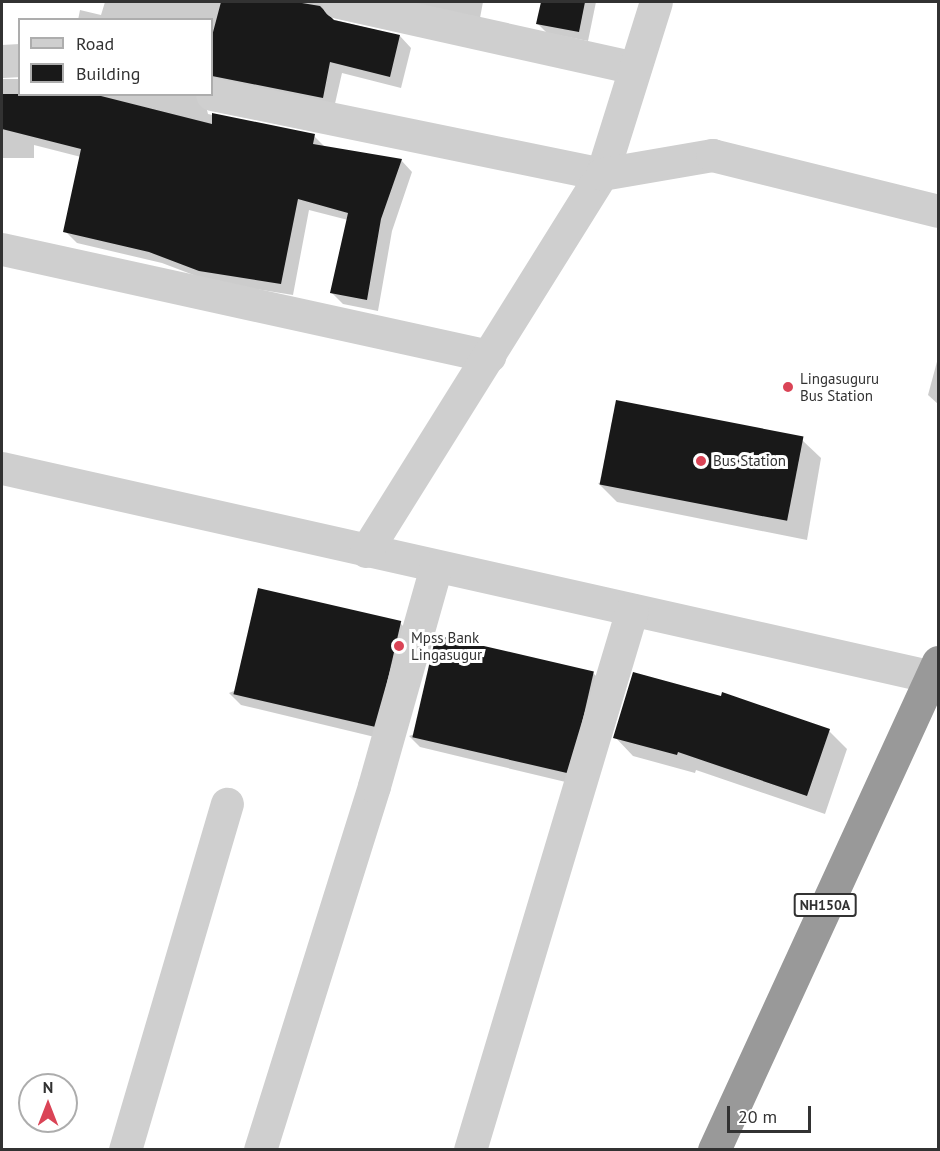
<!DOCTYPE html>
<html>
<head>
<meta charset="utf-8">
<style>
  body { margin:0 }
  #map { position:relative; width:940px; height:1151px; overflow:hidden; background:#fff; font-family:"PT Sans",sans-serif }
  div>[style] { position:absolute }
  .shadow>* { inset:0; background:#0003 }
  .building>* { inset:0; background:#191919; transform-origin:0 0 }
  .minor>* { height:33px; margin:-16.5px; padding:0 16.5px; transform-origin:16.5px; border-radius:16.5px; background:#cfcfcf }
  .highway>* { height:33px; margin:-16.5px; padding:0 16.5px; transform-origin:16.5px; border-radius:16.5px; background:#999 }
  .dots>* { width:16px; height:16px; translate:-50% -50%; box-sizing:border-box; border:3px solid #fff; border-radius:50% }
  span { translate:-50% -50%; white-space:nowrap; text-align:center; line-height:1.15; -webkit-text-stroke:6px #fff; paint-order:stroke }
  .shield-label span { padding:2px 4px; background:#fff; border:2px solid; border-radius:4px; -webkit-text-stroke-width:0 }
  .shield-label { font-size:14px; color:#323232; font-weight:700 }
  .poi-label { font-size:15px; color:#323232 }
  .left { translate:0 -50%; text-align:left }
  .frame { position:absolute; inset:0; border:3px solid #323232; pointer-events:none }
  .legend { position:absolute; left:18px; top:18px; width:195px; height:78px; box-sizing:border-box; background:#fff; border:2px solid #adadad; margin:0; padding:8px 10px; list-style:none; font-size:18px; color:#323232 }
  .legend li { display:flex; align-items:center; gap:12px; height:30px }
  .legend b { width:30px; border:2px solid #adadad }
  .north { position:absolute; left:18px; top:1073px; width:60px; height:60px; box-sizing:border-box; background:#fff; border:2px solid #adadad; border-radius:50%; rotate:0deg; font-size:16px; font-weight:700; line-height:24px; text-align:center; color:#323232 }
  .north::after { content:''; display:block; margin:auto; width:21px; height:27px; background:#da4456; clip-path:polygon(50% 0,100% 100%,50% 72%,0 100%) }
  .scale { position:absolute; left:727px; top:1106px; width:84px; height:27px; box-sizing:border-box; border:3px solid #323232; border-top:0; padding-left:8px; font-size:18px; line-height:21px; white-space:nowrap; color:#323232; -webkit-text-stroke:4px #fff; paint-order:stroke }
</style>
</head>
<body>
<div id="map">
  <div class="shadow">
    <i style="clip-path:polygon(105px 2px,335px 2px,331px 19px,400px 36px,411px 48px,401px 88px,342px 73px,334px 108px,212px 92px,212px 20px,78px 20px,80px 10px,101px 15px)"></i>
    <i style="clip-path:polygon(392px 2px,483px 2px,480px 18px)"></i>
    <i style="clip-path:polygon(543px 2px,596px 2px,588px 41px,547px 33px,537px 23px)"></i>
    <i style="clip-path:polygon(2px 79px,20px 79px,20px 94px,209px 94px,205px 102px,208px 114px,314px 136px,326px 148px,401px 160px,412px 172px,392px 231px,378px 311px,343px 304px,331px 292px,348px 220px,309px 210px,293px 295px,212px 282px,162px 263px,77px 243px,65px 231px,81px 157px,34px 145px,34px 158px,2px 158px)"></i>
    <i style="clip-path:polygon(938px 358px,938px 404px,928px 395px)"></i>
    <i style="clip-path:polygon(802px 440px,821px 458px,807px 540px,617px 502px,598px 483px)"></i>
    <i style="clip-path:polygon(400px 623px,412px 635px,383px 739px,241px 705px,229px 693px)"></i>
    <i style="clip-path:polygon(593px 673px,604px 684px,574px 784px,420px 747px,409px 736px)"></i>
    <i style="clip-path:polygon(829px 731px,847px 749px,825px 814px,696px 770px,695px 773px,633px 756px,615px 737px)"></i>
  </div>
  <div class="building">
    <i style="clip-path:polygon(221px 2px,296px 2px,320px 6px,334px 20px,400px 35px,390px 77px,330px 62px,323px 98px,212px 76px,212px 36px)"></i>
    <i style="clip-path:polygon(541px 2px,585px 2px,579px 32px,536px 24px)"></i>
    <i style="clip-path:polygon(2px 94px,93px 94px,212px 124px,212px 113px,315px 134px,313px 144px,402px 159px,381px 219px,367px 300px,330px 293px,348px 213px,298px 199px,281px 284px,199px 271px,149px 252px,63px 232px,81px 149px,2px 129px)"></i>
    <i style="left:616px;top:400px;width:191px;height:86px;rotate:11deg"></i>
    <i style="left:258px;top:588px;width:147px;height:109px;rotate:13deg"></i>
    <i style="left:436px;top:635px;width:162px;height:105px;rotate:13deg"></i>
    <i style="clip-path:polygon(633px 672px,721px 696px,722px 692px,830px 729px,807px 796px,678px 752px,677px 755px,613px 738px)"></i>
  </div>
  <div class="minor">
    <i style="left:338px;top:2px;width:304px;rotate:12.5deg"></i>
    <i style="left:2px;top:61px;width:18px;rotate:-3deg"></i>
    <i style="left:212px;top:94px;width:398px;rotate:11.6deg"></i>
    <i style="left:602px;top:174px;width:180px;rotate:-72.6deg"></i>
    <i style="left:2px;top:249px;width:499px;rotate:12.4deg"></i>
    <i style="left:2px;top:468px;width:950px;rotate:12.65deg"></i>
    <i style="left:366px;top:551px;width:445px;rotate:-58deg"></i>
    <i style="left:602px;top:174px;width:112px;rotate:-9.8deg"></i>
    <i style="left:712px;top:155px;width:233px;rotate:13.9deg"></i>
    <i style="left:125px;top:1150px;width:361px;rotate:-73.6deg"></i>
    <i style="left:260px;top:1150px;width:381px;rotate:-72.6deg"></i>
    <i style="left:374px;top:786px;width:228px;rotate:-74.2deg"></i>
    <i style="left:470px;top:1150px;width:564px;rotate:-73.3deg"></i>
  </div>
  <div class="highway">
    <i style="left:714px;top:1150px;width:537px;rotate:-65.34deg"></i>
  </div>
  <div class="dots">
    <i style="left:788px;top:387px;background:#da4456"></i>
    <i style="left:701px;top:461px;background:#da4456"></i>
    <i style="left:399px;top:646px;background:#da4456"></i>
  </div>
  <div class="shield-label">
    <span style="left:825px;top:905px">NH150A</span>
  </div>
  <div class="poi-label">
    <span class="left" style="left:800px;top:387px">Lingasuguru<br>Bus Station</span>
    <span class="left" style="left:713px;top:461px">Bus Station</span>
    <span class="left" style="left:411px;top:646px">Mpss Bank<br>Lingasugur</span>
  </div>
  <div class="frame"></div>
  <ul class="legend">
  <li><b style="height:8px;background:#cfcfcf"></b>Road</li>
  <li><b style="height:16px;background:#191919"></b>Building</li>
  </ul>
  <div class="north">N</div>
  <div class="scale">20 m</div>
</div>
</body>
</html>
